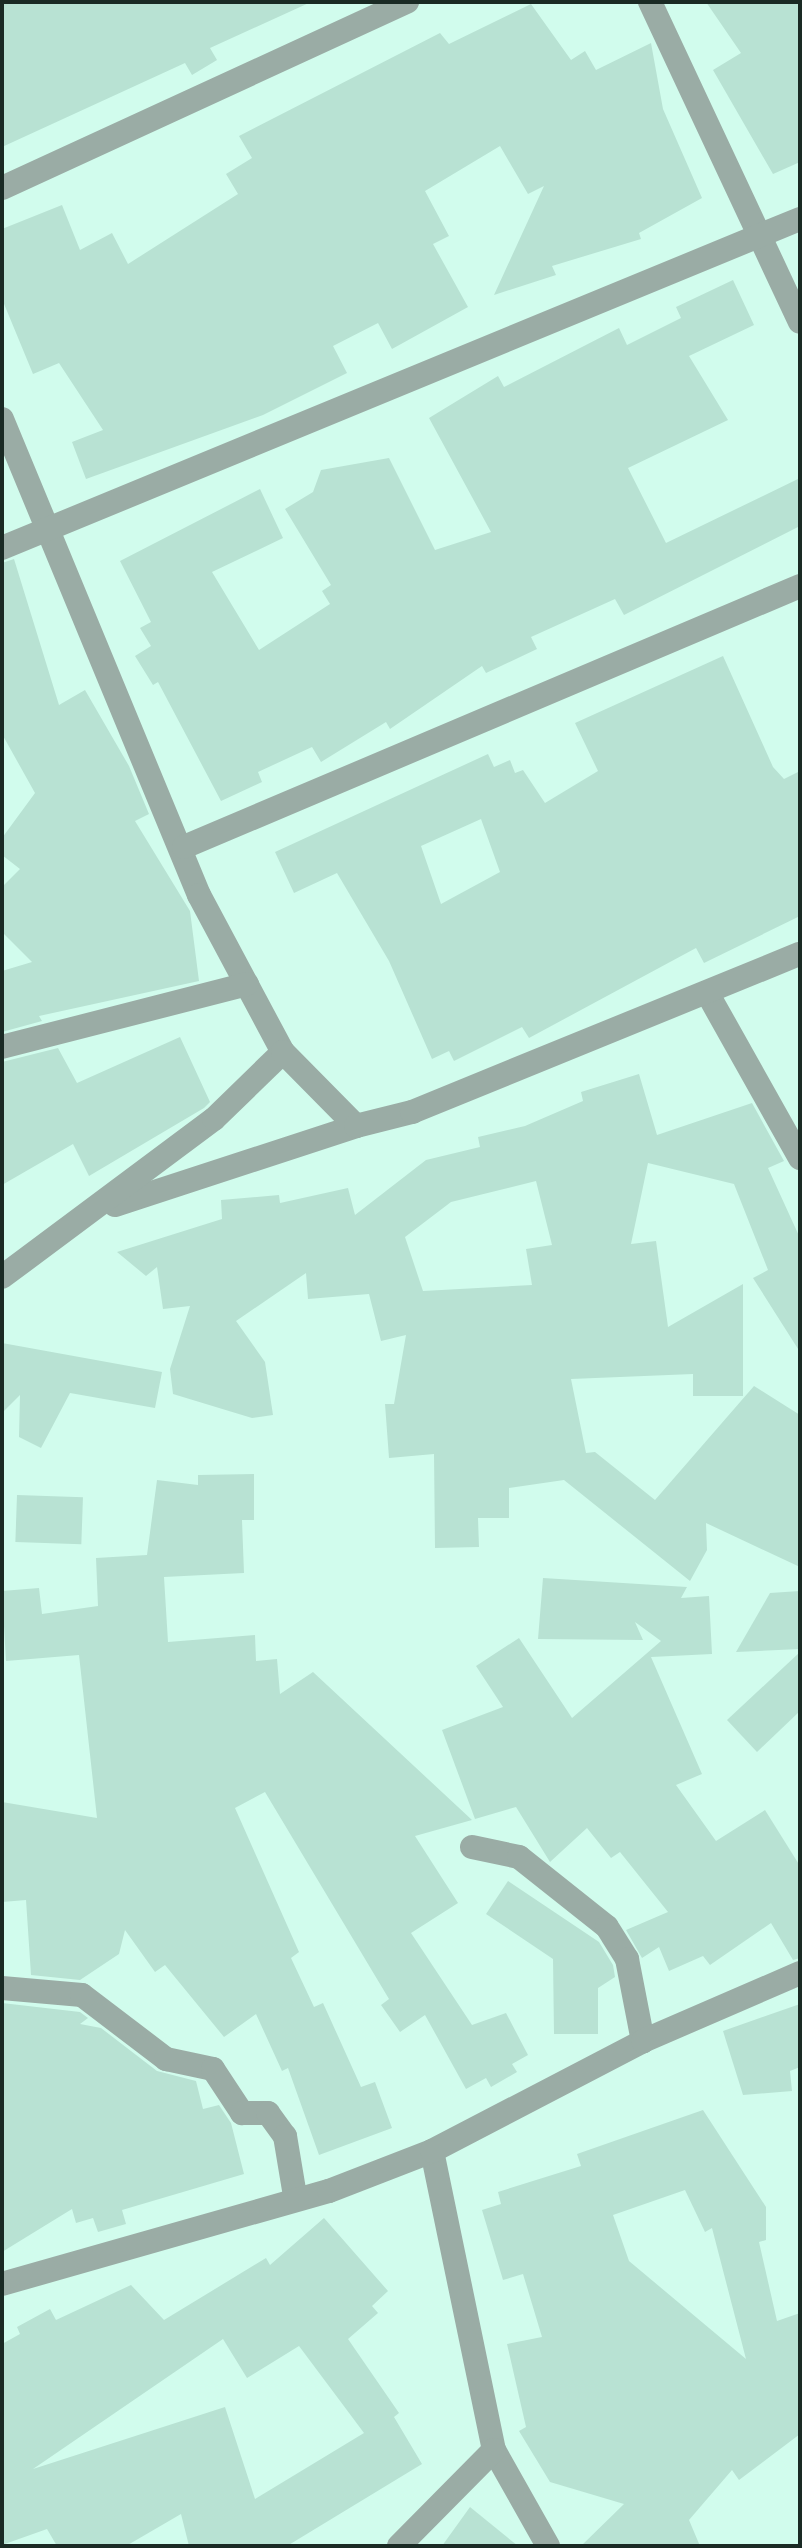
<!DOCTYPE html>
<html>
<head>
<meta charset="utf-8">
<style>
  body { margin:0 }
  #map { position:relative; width:802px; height:2548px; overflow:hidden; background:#d1fced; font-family:"Crimson Pro",serif }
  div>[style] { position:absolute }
  .building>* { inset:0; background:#b8e2d3; transform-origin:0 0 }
  .minor>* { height:24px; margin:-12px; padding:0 12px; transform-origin:12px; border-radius:12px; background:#9aaca5 }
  span { translate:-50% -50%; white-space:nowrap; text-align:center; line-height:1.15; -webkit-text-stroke:6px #fefefe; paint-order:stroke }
  .frame { position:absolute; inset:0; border:4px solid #1a2a24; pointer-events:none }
</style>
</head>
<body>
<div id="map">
  <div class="building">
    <i style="clip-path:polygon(2px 2px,311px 2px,210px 48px,217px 60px,192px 75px,185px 63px,2px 147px)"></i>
    <i style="clip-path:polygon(706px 2px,800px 2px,800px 162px,773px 174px,713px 70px,741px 53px)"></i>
    <i style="clip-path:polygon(531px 4px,571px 60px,585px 51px,596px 70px,651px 43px,663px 109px,702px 198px,639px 233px,641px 239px,552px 266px,556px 275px,494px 295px,544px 186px,528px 194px,500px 146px,425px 191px,449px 236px,433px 244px,468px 307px,392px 349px,378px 323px,333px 346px,347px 373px,263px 415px,86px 479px,72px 442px,103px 430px,59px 363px,33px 374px,2px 299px,2px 229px,62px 205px,80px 250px,112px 233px,128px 264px,238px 194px,226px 174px,252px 158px,239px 136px,440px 33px,449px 44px)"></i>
    <i style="clip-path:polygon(733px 280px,754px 325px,689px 356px,728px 420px,628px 468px,666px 543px,800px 478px,800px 526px,624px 615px,615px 599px,531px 637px,537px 649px,486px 673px,482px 666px,390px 729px,386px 722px,321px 762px,312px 747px,258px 772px,262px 782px,221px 801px,158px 682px,153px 685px,135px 656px,151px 646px,140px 628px,151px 622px,120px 561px,260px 489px,283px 538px,212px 572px,259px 650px,330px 604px,322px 591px,331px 585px,285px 509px,313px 492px,321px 470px,389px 458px,435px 550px,491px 532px,429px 418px,498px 376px,504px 387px,619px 328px,627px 345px,681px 318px,676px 307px)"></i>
    <i style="clip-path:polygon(14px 559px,59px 705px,85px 690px,129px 766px,149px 814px,135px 821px,190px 911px,199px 981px,39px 1016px,42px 1021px,2px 1032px,2px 971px,32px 962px,2px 932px,2px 887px,20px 869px,2px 855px,2px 838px,35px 793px,2px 734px,2px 563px)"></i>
    <i style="clip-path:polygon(evenodd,723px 656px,773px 767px,784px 779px,800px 771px,800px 916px,704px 963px,696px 948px,529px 1038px,522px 1027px,454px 1061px,449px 1051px,432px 1059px,389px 961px,337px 873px,294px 893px,275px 852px,488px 754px,494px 767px,510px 760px,515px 773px,523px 770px,545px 803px,598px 771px,575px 723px,723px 656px,481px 819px,500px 872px,441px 904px,421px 846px,481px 819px)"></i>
    <i style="clip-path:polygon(180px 1037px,210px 1102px,204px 1108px,89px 1176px,73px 1144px,2px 1185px,2px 1062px,58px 1048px,77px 1083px)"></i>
    <i style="clip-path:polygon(evenodd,639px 1074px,657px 1135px,752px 1103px,784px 1161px,768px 1168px,800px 1238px,800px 1352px,753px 1278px,768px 1270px,734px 1184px,648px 1163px,631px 1244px,656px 1241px,668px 1327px,743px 1284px,743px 1396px,693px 1396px,693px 1374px,571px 1379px,586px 1453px,595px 1452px,655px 1500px,754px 1386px,800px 1415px,800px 1567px,706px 1523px,707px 1550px,690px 1581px,564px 1480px,509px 1488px,509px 1518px,478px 1518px,479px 1547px,435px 1548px,434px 1454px,389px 1458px,385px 1404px,394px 1404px,406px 1335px,381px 1341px,369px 1294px,308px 1299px,306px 1273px,236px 1321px,265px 1362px,273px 1415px,252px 1418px,173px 1394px,170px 1369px,190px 1306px,163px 1309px,157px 1267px,146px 1276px,117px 1252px,222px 1219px,221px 1200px,279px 1195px,280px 1203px,348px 1188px,355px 1215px,426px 1160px,480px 1147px,478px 1137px,525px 1126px,583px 1101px,581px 1092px,639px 1074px,536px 1181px,552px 1245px,526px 1249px,532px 1285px,423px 1291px,405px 1237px,451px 1202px,536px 1181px)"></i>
    <i style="clip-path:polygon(2px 1343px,162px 1372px,155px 1408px,70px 1393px,41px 1448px,19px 1437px,20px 1395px,2px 1413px)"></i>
    <i style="clip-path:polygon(254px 1474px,254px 1520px,242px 1520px,244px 1573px,164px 1577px,168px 1642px,255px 1635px,256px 1661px,277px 1659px,280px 1694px,313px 1672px,472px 1820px,415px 1836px,458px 1903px,411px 1933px,472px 2025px,506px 2013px,528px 2055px,512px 2064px,517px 2072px,491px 2087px,486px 2078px,466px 2089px,425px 2015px,400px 2032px,381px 2005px,389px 1999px,265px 1792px,235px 1808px,299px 1952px,291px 1958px,314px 2007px,323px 2003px,361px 2087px,375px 2082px,392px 2128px,319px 2155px,288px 2068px,282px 2071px,256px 2014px,224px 2037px,165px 1965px,155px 1972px,125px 1930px,119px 1954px,80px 1980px,31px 1975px,26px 1900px,2px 1902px,2px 1802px,97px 1818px,79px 1655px,6px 1661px,2px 1591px,39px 1588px,42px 1614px,98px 1606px,96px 1558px,147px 1555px,157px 1480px,198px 1485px,198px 1475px)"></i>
    <i style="left:17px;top:1495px;width:66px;height:47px;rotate:2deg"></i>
    <i style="clip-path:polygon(543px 1578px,687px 1587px,681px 1598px,709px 1596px,712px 1654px,651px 1657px,702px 1774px,676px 1785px,716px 1841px,765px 1810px,800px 1866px,800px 1958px,793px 1960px,771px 1923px,710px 1965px,703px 1956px,669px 1971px,659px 1947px,642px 1958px,626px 1930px,668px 1912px,620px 1852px,611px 1858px,587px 1828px,550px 1862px,516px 1807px,475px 1819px,442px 1730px,503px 1707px,476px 1666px,519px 1638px,572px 1718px,661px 1641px,635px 1622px,643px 1640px,538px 1639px)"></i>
    <i style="clip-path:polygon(800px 1591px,800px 1649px,736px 1652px,770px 1593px)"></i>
    <i style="clip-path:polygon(800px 1652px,800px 1711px,757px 1752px,727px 1720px)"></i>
    <i style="clip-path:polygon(508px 1881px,599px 1942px,613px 1965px,615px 1977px,598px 1988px,598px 2034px,554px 2034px,553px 1959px,486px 1914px)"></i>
    <i style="clip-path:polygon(2px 2003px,80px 2012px,88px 2018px,80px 2024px,101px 2028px,157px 2071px,196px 2081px,203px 2109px,219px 2105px,231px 2123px,244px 2174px,122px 2210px,126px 2224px,98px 2232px,93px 2218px,76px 2223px,72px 2209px,2px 2252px)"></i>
    <i style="clip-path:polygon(800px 2004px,800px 2067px,790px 2071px,792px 2091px,743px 2095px,723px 2031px)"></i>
    <i style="clip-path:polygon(evenodd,703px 2110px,766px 2207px,766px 2240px,759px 2242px,777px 2321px,800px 2313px,800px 2434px,739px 2480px,732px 2470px,689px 2520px,700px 2546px,581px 2546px,624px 2504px,550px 2482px,519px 2431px,526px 2427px,507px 2344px,542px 2337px,523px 2274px,503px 2280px,482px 2210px,501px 2204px,498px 2192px,581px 2166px,577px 2154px,703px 2110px,685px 2190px,705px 2232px,712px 2228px,746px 2359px,629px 2261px,613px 2215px,685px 2190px)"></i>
    <i style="clip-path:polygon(evenodd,324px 2218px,388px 2291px,372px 2306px,378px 2313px,348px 2339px,399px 2413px,394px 2417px,422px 2464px,287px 2546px,189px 2546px,181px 2514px,126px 2546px,57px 2546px,47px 2529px,2px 2545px,2px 2344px,20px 2334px,17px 2327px,50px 2309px,56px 2320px,131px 2285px,164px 2320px,266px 2258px,270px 2265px,324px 2218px,223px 2339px,247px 2378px,299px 2346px,364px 2433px,255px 2499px,225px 2407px,33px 2469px,223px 2339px)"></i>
    <i style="clip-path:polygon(470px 2507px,518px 2546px,442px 2546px)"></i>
  </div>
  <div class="minor">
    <i style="left:650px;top:2px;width:353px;rotate:64.9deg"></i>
    <i style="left:2px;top:188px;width:446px;rotate:-24.7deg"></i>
    <i style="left:2px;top:419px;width:515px;rotate:67.52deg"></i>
    <i style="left:199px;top:895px;width:178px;rotate:61.9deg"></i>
    <i style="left:2px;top:548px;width:863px;rotate:-22.41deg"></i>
    <i style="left:184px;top:847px;width:669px;rotate:-22.96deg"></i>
    <i style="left:709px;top:996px;width:186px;rotate:60.7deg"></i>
    <i style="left:2px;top:1047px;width:253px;rotate:-14.4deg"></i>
    <i style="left:115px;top:1205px;width:254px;rotate:-18.1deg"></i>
    <i style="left:2px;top:1277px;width:264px;rotate:-36.7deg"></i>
    <i style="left:214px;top:1119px;width:96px;rotate:-44.2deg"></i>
    <i style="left:283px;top:1052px;width:104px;rotate:45.4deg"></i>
    <i style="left:356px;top:1126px;width:58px;rotate:-14deg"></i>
    <i style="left:412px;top:1112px;width:419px;rotate:-22.2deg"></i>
    <i style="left:472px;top:1847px;width:48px;rotate:12deg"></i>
    <i style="left:519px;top:1857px;width:112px;rotate:38.5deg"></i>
    <i style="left:607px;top:1927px;width:38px;rotate:58deg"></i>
    <i style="left:627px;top:1959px;width:84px;rotate:79deg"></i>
    <i style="left:2px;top:1988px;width:80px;rotate:5deg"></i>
    <i style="left:82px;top:1995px;width:106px;rotate:37.3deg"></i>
    <i style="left:166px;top:2059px;width:48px;rotate:12deg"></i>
    <i style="left:213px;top:2069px;width:53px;rotate:56.6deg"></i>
    <i style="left:242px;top:2113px;width:26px"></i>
    <i style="left:268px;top:2113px;width:29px;rotate:54deg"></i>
    <i style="left:285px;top:2136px;width:61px;rotate:80.5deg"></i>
    <i style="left:432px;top:2151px;width:305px;rotate:78.3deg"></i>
    <i style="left:494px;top:2450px;width:110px;rotate:60.6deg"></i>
    <i style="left:2px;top:2284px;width:340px;rotate:-15.9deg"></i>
    <i style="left:329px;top:2191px;width:110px;rotate:-21.2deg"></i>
    <i style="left:432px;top:2151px;width:238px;rotate:-27.5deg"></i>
    <i style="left:643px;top:2041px;width:171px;rotate:-23.4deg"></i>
    <i style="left:399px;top:2546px;width:135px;rotate:-45.3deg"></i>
  </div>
  <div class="frame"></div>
</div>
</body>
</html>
